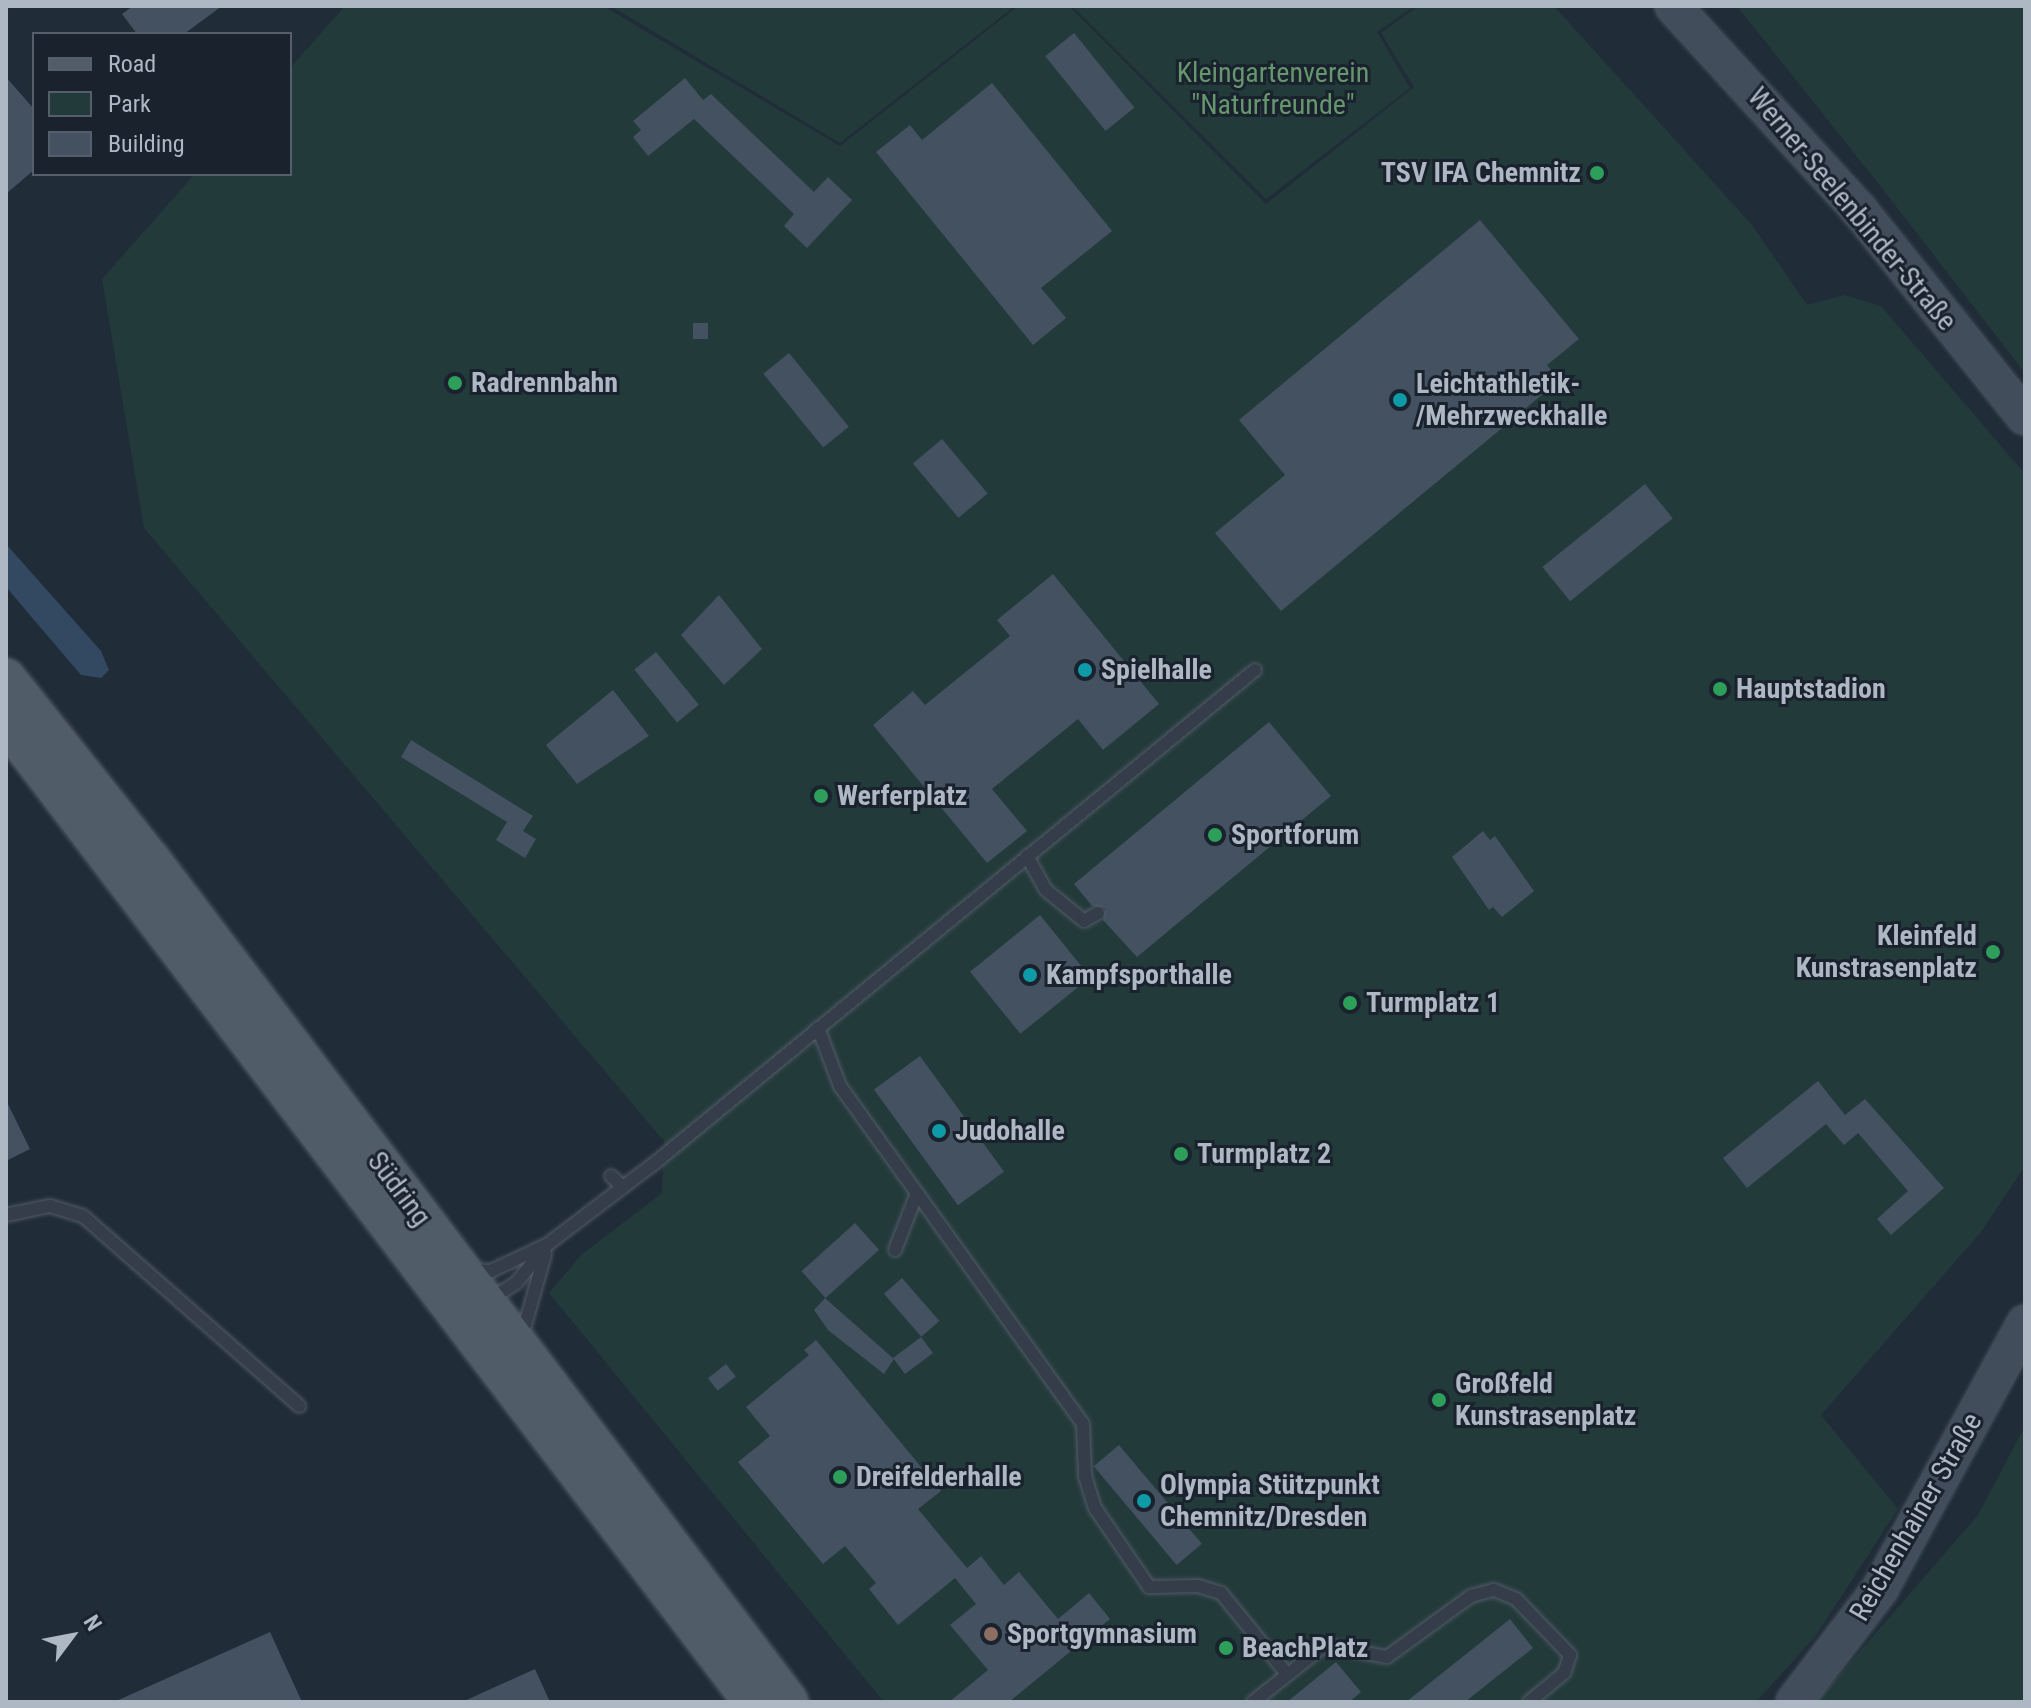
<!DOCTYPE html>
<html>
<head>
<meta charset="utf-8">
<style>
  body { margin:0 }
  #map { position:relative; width:2031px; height:1708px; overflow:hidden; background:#202c38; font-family:"Roboto Condensed",sans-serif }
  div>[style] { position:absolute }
  .green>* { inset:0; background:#233a3b }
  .water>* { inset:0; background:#334861 }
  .building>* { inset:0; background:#435160; transform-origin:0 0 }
  .roads { filter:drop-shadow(0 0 2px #515b66) drop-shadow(0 0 2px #515b66) }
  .lane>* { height:12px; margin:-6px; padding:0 6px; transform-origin:6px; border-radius:6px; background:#343d49 }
  .secondary>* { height:34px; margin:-17px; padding:0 17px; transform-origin:17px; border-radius:17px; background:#424d5c }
  .primary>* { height:38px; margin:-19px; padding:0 19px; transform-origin:19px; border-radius:19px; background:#515c69 }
  .dots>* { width:22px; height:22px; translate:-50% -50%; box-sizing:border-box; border:4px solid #19222d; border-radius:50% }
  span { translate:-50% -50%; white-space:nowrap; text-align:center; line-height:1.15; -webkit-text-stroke:6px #19222d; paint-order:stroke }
  .park-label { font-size:28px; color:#65966e }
  .poi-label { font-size:28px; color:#aeb8c5; font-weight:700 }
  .right { translate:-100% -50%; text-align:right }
  .left { translate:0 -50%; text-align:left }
  .street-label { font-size:28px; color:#aeb8c5 }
  .frame { position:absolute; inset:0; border:8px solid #aeb8c5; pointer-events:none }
  .legend { position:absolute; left:32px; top:32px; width:260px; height:144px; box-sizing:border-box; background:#19222d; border:2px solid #555e6a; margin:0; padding:10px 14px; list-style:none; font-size:24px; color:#aeb8c5 }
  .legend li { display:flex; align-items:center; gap:16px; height:40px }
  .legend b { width:40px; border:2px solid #555e6a }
  .north { position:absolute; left:32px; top:1596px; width:80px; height:80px; -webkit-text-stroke:6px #19222d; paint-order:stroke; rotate:58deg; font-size:22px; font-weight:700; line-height:32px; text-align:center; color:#aeb8c5 }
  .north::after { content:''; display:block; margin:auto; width:28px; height:36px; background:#aeb8c5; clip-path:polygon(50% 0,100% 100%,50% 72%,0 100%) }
</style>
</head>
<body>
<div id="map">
  <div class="green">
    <i style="clip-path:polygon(345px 6px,603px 6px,840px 146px,1018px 6px,1069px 6px,1266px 204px,1414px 87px,1381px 33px,1418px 6px,1554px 6px,1752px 225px,1807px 305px,1844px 295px,1881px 306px,2025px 474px,2025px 1166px,1981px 1232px,1821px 1415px,1898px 1509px,1815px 1637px,1756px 1702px,884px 1702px,549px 1293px,581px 1255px,662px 1193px,664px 1141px,144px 528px,102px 279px,195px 174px,290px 174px,290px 68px)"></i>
    <i style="clip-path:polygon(611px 6px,1015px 6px,840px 143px)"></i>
    <i style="clip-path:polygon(1072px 6px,1415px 6px,1377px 32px,1410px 88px,1266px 199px)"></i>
    <i style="clip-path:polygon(1737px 6px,2025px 6px,2025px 373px,1885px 192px)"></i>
    <i style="clip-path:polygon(2025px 1426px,2025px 1702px,1816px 1702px,1978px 1515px)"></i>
  </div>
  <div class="water">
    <i style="clip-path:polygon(6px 544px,101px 651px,109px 670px,101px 678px,81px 675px,6px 587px)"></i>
  </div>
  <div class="building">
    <i style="clip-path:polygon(133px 6px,222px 6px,184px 34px,137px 34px,122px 14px)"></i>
    <i style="left:1074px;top:33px;width:96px;height:37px;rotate:51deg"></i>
    <i style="clip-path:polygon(6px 77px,34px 109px,34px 170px,6px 194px)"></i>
    <i style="clip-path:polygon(685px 78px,703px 100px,711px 94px,814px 192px,828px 177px,852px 200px,807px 248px,784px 226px,794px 214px,694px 119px,648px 156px,633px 137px,641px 130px,633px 121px)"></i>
    <i style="clip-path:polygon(992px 83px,1112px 231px,1041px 288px,1066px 318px,1033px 345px,876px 152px,910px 125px,922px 140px)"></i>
    <i style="clip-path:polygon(1480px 220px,1579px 339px,1547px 365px,1560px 380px,1281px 611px,1215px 533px,1285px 475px,1239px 420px)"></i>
    <i style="left:693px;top:323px;width:15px;height:16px"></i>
    <i style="left:789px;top:353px;width:95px;height:33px;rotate:51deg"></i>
    <i style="left:942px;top:439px;width:71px;height:38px;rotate:50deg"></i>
    <i style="left:1645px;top:484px;width:44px;height:132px;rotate:51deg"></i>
    <i style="clip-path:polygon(1053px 574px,1159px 704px,1103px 750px,1078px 719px,992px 789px,1027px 831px,987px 863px,873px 725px,913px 691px,925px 705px,1010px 636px,997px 620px)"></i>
    <i style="clip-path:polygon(719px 595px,762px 649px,724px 685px,681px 635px)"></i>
    <i style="left:656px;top:652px;width:68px;height:28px;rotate:51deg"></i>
    <i style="clip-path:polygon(613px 690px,649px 736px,577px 784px,546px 745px)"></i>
    <i style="clip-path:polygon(1269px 722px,1331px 796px,1137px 957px,1103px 920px,1105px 908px,1092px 906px,1074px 884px)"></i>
    <i style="clip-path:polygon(411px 740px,533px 816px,523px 831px,536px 839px,525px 858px,496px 840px,507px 822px,401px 757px)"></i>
    <i style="clip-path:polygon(1483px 831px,1490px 840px,1495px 836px,1534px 891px,1502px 917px,1493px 907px,1489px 910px,1452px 857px)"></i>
    <i style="left:1040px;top:915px;width:80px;height:90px;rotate:51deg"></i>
    <i style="left:920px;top:1056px;width:143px;height:57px;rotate:54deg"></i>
    <i style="clip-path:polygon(1818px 1081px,1845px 1115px,1865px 1099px,1944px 1188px,1891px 1235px,1877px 1219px,1908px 1191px,1858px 1133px,1844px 1145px,1826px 1124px,1747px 1188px,1723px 1158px)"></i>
    <i style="clip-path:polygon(6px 1100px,30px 1149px,6px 1161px)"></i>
    <i style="left:855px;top:1223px;width:36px;height:72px;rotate:48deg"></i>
    <i style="left:902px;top:1278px;width:57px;height:24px;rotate:49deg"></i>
    <i style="clip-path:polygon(825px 1298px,894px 1359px,884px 1374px,828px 1330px,814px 1310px)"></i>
    <i style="left:921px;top:1337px;width:20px;height:35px;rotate:53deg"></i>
    <i style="clip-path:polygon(816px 1340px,941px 1491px,918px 1509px,967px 1568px,981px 1556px,1004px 1585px,1019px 1572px,1058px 1619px,1089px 1593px,1110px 1619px,1009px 1702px,949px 1702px,988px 1670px,950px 1625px,976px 1604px,955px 1578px,898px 1625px,869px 1589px,876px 1583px,845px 1546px,823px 1564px,738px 1462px,770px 1436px,746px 1407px,809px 1355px,804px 1350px)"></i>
    <i style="left:726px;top:1364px;width:16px;height:23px;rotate:52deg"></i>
    <i style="left:1119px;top:1445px;width:129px;height:33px;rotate:50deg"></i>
    <i style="clip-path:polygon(1510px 1619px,1533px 1648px,1465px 1702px,1406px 1702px)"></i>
    <i style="clip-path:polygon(270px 1632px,302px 1702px,114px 1702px)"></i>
    <i style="clip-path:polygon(1336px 1662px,1361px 1692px,1349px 1702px,1287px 1702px)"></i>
    <i style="clip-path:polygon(535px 1669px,550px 1702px,462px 1702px)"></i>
  </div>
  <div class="roads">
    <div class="lane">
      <i style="left:1027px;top:856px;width:39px;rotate:61deg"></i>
      <i style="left:1046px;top:890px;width:49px;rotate:39.2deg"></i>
      <i style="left:1084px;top:921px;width:16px;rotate:-30deg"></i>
      <i style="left:818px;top:1028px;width:62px;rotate:69.2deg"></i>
      <i style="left:840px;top:1086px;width:416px;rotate:54.3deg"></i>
      <i style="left:1083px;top:1424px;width:52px;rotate:87.8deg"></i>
      <i style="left:1085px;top:1476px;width:34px;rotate:73deg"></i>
      <i style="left:1095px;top:1508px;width:96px;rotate:55.6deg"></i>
      <i style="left:1149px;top:1587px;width:49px;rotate:-1.2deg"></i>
      <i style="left:1198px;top:1586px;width:24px;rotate:17deg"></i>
      <i style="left:1221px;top:1593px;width:104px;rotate:50.8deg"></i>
      <i style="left:611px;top:1176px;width:16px;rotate:43deg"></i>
      <i style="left:6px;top:1215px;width:45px;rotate:-11.6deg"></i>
      <i style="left:50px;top:1206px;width:34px;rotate:17deg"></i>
      <i style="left:83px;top:1216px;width:288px;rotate:41.3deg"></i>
      <i style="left:895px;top:1250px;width:61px;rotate:-68.9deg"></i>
      <i style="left:472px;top:1270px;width:19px;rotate:3deg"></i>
      <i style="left:491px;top:1271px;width:63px;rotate:-25.3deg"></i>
      <i style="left:548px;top:1244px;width:136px;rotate:-37.2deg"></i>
      <i style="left:656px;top:1162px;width:775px;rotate:-39.4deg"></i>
      <i style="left:491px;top:1299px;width:31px;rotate:-33deg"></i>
      <i style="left:517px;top:1282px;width:46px;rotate:-51.1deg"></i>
      <i style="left:522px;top:1336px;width:85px;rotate:-74.3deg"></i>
      <i style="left:1253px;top:1702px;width:92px;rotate:-38.4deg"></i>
      <i style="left:1325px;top:1645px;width:63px;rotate:11deg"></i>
      <i style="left:1387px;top:1657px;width:104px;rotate:-36deg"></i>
      <i style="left:1471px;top:1596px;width:24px;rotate:-15deg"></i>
      <i style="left:1494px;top:1590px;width:24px;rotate:22deg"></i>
      <i style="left:1516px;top:1599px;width:78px;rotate:46deg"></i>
      <i style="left:1570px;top:1655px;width:19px;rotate:108deg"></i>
      <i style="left:1564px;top:1673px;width:45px;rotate:140.4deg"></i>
    </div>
    <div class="secondary">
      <i style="left:1673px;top:6px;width:276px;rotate:47.6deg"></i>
      <i style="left:1859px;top:210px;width:265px;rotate:51.3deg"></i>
      <i style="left:1794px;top:1702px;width:142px;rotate:-52.7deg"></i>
      <i style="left:1880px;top:1589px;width:303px;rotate:-61.4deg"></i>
    </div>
    <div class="primary">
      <i style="left:6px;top:678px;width:233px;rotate:51.5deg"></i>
      <i style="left:151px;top:860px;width:1056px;rotate:52.85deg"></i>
      <i style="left:6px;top:723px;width:1231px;rotate:52.66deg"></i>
    </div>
  </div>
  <div class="dots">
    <i style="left:1597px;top:173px;background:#2e9e5b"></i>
    <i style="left:455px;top:383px;background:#2e9e5b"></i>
    <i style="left:1400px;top:400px;background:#0f9aa8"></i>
    <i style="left:1085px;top:670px;background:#0f9aa8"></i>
    <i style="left:1720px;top:689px;background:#2e9e5b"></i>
    <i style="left:821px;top:796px;background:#2e9e5b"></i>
    <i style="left:1215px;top:835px;background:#2e9e5b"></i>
    <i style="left:1993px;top:952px;background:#2e9e5b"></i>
    <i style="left:1030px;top:975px;background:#0f9aa8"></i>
    <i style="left:1350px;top:1003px;background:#2e9e5b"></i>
    <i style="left:939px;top:1131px;background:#0f9aa8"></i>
    <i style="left:1181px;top:1154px;background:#2e9e5b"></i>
    <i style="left:1439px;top:1400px;background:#2e9e5b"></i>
    <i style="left:840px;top:1477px;background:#2e9e5b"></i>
    <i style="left:1144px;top:1501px;background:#0f9aa8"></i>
    <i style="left:991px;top:1634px;background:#8d6e63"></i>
    <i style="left:1226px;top:1648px;background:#2e9e5b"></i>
  </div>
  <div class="park-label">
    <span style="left:1273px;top:89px">Kleingartenverein<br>"Naturfreunde"</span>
  </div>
  <div class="poi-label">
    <span class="right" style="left:1581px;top:173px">TSV IFA Chemnitz</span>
    <span class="left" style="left:471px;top:383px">Radrennbahn</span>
    <span class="left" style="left:1416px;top:400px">Leichtathletik-<br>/Mehrzweckhalle</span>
    <span class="left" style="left:1101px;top:670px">Spielhalle</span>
    <span class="left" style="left:1736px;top:689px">Hauptstadion</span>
    <span class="left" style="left:837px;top:796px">Werferplatz</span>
    <span class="left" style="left:1231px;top:835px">Sportforum</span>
    <span class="right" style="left:1977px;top:952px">Kleinfeld<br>Kunstrasenplatz</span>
    <span class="left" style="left:1046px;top:975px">Kampfsporthalle</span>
    <span class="left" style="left:1366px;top:1003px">Turmplatz 1</span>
    <span class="left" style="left:955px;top:1131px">Judohalle</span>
    <span class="left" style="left:1197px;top:1154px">Turmplatz 2</span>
    <span class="left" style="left:1455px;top:1400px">Großfeld<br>Kunstrasenplatz</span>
    <span class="left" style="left:856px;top:1477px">Dreifelderhalle</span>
    <span class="left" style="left:1160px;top:1501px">Olympia Stützpunkt<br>Chemnitz/Dresden</span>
    <span class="left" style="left:1007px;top:1634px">Sportgymnasium</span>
    <span class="left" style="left:1242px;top:1648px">BeachPlatz</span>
  </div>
  <div class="street-label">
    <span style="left:1852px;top:209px;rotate:50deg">Werner-Seelenbinder-Straße</span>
    <span style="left:399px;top:1189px;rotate:53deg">Südring</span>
    <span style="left:1916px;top:1517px;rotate:-60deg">Reichenhainer Straße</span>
  </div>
  <div class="frame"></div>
  <ul class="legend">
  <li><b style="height:10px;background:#515c69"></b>Road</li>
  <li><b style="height:22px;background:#233a3b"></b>Park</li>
  <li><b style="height:22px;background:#435160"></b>Building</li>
  </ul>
  <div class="north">N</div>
</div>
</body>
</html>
